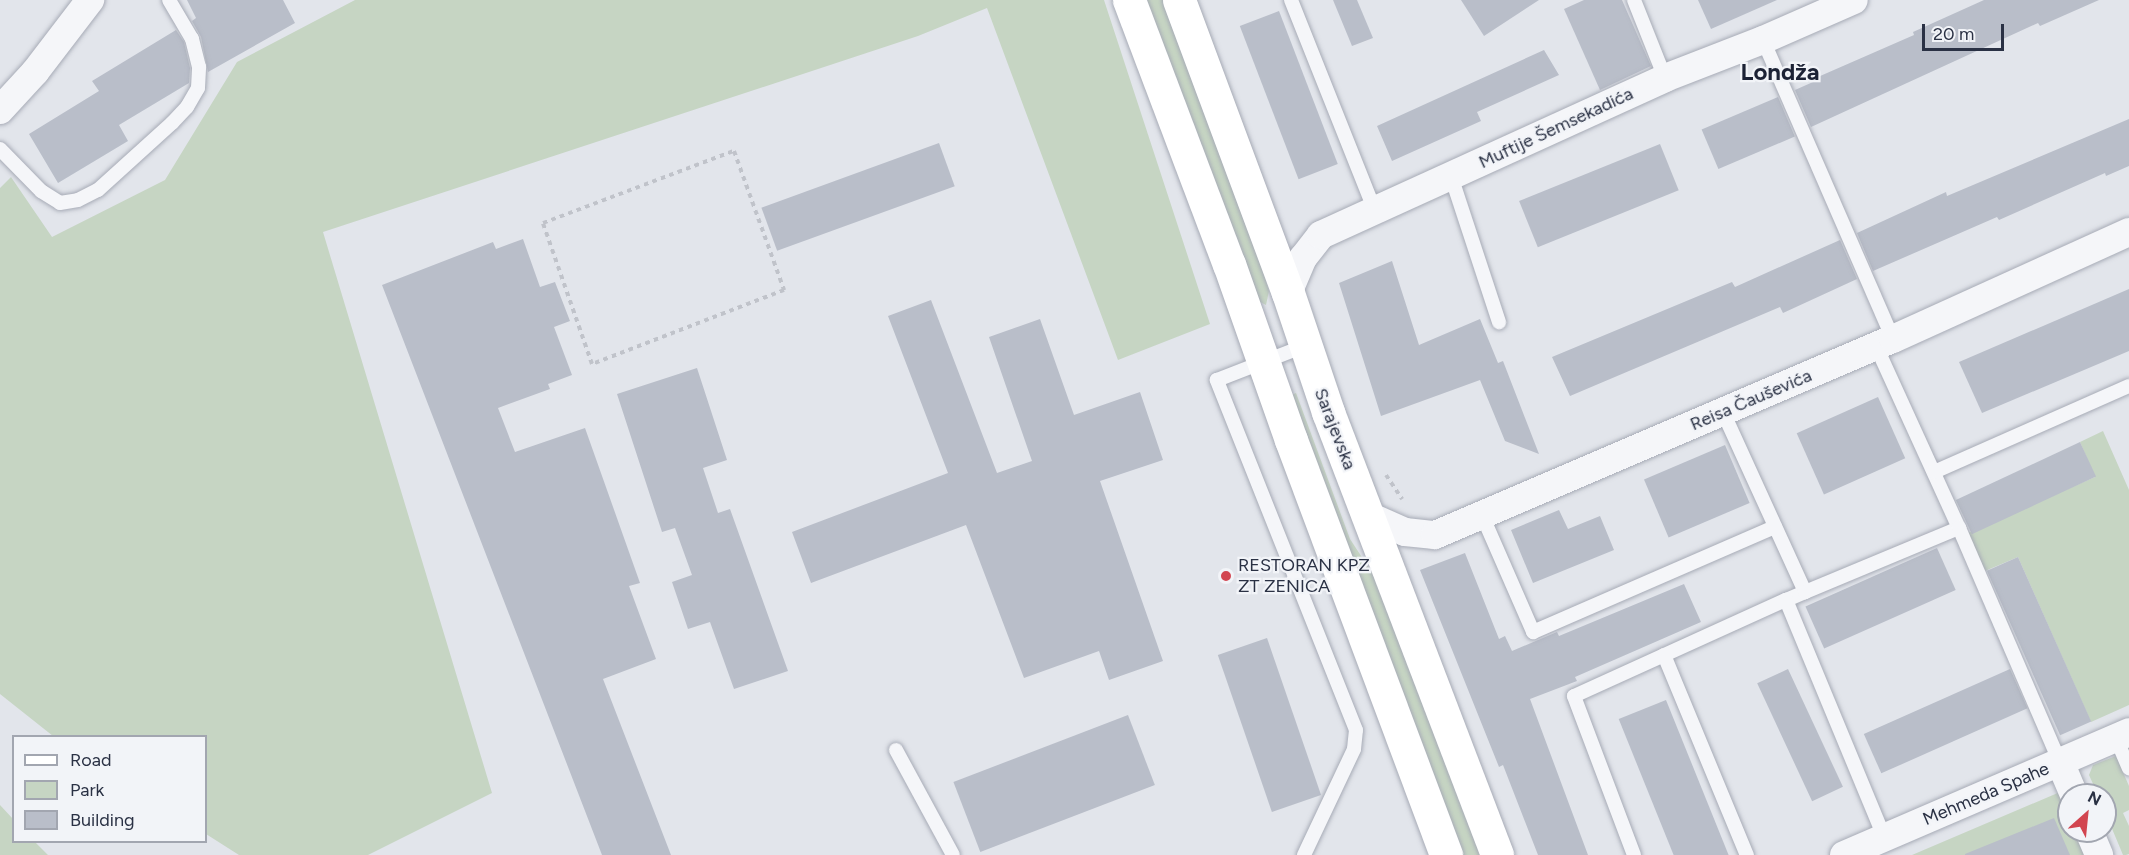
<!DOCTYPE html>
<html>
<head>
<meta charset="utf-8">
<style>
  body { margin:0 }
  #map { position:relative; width:2129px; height:855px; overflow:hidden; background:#e2e5eb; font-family:Figtree,sans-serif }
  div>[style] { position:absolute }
  .green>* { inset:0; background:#c6d5c3 }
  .building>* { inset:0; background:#b9bec9; transform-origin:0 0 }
  .path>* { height:4px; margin-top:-2px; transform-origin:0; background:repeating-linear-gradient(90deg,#c0c3ca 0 4.5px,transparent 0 9px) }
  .roads { filter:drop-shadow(0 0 2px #a7abb6) drop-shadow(0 0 2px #a7abb6) }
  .lane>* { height:14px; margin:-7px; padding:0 7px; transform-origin:7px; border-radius:7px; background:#f5f6f9 }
  .street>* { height:28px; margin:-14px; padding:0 14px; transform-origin:14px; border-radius:14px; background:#f5f6f9 }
  .secondary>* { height:33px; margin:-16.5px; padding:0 16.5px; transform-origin:16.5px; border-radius:16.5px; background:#fff }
  .dots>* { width:16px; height:16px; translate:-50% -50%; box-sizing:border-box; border:3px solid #f2f4f8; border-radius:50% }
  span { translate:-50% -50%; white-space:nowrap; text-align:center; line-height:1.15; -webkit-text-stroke:4.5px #f2f4f8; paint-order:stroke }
  .street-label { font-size:18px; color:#2a3144 }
  .poi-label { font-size:18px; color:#2a3144 }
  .left { translate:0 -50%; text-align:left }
  .district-label { font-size:24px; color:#1c2235; font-weight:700 }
  .legend { position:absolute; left:12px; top:735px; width:195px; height:108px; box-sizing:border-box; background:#f2f4f8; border:2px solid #a2a6b0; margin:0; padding:8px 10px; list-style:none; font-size:18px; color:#2a3144 }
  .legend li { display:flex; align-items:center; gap:12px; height:30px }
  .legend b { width:30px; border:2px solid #a2a6b0 }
  .north { position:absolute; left:2057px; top:783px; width:60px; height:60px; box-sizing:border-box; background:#f2f4f8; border:2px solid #a2a6b0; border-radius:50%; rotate:27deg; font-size:16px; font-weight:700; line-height:24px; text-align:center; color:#2a3144 }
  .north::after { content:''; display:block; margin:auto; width:21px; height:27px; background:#d24550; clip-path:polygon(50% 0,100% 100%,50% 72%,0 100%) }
  .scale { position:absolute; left:1922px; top:24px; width:82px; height:27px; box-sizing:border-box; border:3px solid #2a3144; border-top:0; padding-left:8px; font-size:18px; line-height:21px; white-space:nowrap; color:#2a3144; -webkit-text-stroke:4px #f2f4f8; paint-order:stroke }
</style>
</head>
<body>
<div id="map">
  <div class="green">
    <i style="clip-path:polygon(355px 0,1104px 0,1210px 324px,1118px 360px,987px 8px,918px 36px,323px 232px,492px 793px,368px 855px,239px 855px,206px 834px,206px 736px,53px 736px,0 694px,0 188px,11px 177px,52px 237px,165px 180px,237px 62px)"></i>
    <i style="clip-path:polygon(1147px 0,1163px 0,1255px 243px,1269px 291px,1266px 305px,1254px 299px)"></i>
    <i style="clip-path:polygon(1296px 393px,1350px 539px,1382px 588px,1480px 855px,1461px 855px,1289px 396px)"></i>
    <i style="clip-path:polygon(2103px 431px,2129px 490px,2129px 705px,2091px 722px,2018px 557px,1985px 571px,1968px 533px,2095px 477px,2080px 442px)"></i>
    <i style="clip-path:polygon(2116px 756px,2129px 786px,2129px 810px,2123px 813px,2129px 826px,2129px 854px,2126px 855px,2123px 855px,2105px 812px,2105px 795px,2098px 795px,2089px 775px,2093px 765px)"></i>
    <i style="clip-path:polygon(2060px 792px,2069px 813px,2069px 831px,2077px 831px,2087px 855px,1912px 855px)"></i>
    <i style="clip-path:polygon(0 805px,13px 819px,14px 842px,35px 842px,48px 855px,0 855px)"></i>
  </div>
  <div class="building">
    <i style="clip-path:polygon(187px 0,283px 0,295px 23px,208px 72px,201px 37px,192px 21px,196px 18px)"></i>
    <i style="clip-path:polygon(1333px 0,1357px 0,1373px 38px,1352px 46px)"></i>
    <i style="clip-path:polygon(1461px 0,1539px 0,1484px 36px)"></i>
    <i style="clip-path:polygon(1584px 0,1622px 0,1651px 66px,1600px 90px,1564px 9px)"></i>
    <i style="clip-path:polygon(1698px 0,1777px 0,1711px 29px)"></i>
    <i style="clip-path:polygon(1984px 0,2099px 0,2040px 26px,2038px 23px,1811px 127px,1795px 90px,1813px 82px,1811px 80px,1914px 35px,1913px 32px)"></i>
    <i style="left:1279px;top:11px;width:164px;height:42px;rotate:69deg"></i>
    <i style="clip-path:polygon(176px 30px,184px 42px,190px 68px,189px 83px,119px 125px,128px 141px,58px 183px,29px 134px,99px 91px,92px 81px)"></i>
    <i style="clip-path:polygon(1544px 50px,1559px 75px,1477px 112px,1481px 121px,1392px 161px,1377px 126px)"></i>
    <i style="left:1778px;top:97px;width:43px;height:83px;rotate:67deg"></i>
    <i style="clip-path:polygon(2129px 119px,2129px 166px,2106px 176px,2105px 173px,1999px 220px,1997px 217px,1873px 271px,1857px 233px,1946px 192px,1947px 196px)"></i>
    <i style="left:939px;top:143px;width:46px;height:189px;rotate:70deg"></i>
    <i style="left:1660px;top:144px;width:50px;height:152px;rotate:68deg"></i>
    <i style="clip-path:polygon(523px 239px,540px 287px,555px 282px,570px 321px,554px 327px,572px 375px,548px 384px,550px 389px,498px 408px,515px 452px,585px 428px,640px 583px,629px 586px,656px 659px,603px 679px,671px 855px,602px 855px,382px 285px,493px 242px,496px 249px)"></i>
    <i style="clip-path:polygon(1840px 240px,1857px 279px,1783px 313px,1780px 307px,1570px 396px,1552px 357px,1732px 282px,1735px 287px)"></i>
    <i style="clip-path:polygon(1392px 261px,1419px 345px,1480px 319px,1498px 363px,1503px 361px,1539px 454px,1505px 441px,1480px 380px,1381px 416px,1339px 283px)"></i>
    <i style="clip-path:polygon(2129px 289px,2129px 351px,1982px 413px,1959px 362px)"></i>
    <i style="clip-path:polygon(931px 300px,997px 473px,1032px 461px,989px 337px,1040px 319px,1074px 415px,1140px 392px,1163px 460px,1100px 481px,1163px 661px,1109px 680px,1099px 651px,1024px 678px,966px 525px,811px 583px,792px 532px,948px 473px,888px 316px)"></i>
    <i style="clip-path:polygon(697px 368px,727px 460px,703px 468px,718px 513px,730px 509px,788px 671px,734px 689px,710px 622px,688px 629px,672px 582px,692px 575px,675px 528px,662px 532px,617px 394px)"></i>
    <i style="left:1878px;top:397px;width:67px;height:89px;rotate:66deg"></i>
    <i style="left:2080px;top:442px;width:38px;height:137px;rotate:65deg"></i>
    <i style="left:1725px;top:445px;width:63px;height:88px;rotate:67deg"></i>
    <i style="clip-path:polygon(1559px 510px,1568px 529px,1600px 516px,1614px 550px,1533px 583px,1511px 530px)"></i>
    <i style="left:1937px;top:548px;width:46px;height:144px;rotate:66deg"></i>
    <i style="clip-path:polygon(1465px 553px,1499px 639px,1505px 636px,1512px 651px,1557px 632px,1559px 636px,1684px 584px,1701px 622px,1575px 677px,1577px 681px,1530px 699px,1588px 855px,1538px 855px,1503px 765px,1499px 767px,1420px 570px)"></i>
    <i style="left:2018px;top:557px;width:180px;height:34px;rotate:66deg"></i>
    <i style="left:1267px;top:638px;width:166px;height:52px;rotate:71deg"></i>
    <i style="left:1788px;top:669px;width:130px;height:34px;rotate:65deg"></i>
    <i style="left:2010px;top:669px;width:43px;height:160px;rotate:66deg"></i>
    <i style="left:1666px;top:700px;width:168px;height:51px;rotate:68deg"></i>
    <i style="left:1128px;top:715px;width:75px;height:187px;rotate:69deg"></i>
    <i style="clip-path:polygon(2054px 818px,2070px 855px,1965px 855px,1965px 854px)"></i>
  </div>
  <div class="path">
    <i style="left:734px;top:151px;width:148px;rotate:70.2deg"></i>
    <i style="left:784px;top:290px;width:206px;rotate:158.9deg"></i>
    <i style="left:592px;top:364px;width:149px;rotate:-109.2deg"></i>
    <i style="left:543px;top:223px;width:204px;rotate:-20.7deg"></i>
    <i style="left:1386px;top:475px;width:29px;rotate:56deg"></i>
  </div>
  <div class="roads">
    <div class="lane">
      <i style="left:1291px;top:0;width:227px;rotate:68.3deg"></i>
      <i style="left:1634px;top:0;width:84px;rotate:68.3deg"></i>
      <i style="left:1763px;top:40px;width:326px;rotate:66.5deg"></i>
      <i style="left:0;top:149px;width:59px;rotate:45.7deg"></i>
      <i style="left:41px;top:191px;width:22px;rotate:32deg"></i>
      <i style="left:60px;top:203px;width:18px;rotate:-9deg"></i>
      <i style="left:78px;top:200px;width:22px;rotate:-27deg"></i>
      <i style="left:98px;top:190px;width:100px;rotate:-42.2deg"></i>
      <i style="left:172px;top:123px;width:22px;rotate:-47deg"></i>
      <i style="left:187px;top:107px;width:22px;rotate:-60deg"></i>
      <i style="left:198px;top:88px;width:21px;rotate:-87deg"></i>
      <i style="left:199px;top:67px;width:29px;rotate:-104deg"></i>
      <i style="left:192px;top:39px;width:45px;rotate:-120.5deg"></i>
      <i style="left:1451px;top:176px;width:154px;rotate:71.8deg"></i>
      <i style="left:1876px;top:346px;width:200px;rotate:65.5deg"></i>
      <i style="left:1723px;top:412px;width:198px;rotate:65.5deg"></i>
      <i style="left:1805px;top:592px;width:21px;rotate:157deg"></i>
      <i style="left:1786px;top:600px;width:256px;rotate:67.5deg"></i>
      <i style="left:1934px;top:472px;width:213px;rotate:-23.8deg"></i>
      <i style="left:1482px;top:515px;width:128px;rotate:66.4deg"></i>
      <i style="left:1533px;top:632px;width:264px;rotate:-23.5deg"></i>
      <i style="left:1805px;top:592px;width:167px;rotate:-22.6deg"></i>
      <i style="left:1959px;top:528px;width:255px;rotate:66.7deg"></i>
      <i style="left:1664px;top:655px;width:217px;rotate:67.5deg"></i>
      <i style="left:2116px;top:738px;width:33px;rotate:67deg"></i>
      <i style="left:896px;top:750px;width:119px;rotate:61.5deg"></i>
      <i style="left:1304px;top:855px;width:117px;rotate:-64.7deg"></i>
      <i style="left:1354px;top:749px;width:19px;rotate:-84deg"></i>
      <i style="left:1356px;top:730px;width:377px;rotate:-111.7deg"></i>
      <i style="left:1217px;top:380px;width:93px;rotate:-21.3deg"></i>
      <i style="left:1634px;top:855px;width:170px;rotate:-110.7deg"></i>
      <i style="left:1574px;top:696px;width:233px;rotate:-24.4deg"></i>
    </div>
    <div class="street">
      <i style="left:0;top:110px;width:52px;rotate:-47.4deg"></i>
      <i style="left:35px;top:72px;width:91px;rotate:-52.6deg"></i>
      <i style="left:1288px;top:293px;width:38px;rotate:-67deg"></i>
      <i style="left:1303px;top:258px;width:29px;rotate:-52deg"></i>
      <i style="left:1321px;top:235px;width:378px;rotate:-24.5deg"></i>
      <i style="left:1665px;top:78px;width:105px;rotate:-21.2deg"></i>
      <i style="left:1763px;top:40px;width:99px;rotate:-23.7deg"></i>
      <i style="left:1369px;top:516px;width:39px;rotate:24deg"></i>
      <i style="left:1405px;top:532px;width:30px;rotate:6deg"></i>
      <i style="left:1435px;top:535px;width:498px;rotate:-23.2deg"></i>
      <i style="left:1893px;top:339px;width:259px;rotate:-24.4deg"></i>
      <i style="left:2060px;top:762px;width:36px;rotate:67deg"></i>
      <i style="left:2089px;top:831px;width:26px;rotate:67deg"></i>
      <i style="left:1844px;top:855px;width:310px;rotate:-23.3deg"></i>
    </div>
    <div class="secondary">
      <i style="left:1129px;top:0;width:282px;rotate:69.3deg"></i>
      <i style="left:1229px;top:264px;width:187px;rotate:70.6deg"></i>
      <i style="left:1291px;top:440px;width:443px;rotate:69.5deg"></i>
      <i style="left:1179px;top:0;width:313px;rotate:69.6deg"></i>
      <i style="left:1288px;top:293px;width:126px;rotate:71.4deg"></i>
      <i style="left:1328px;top:412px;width:474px;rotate:69.1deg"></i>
    </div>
  </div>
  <div class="dots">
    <i style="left:1226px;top:576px;background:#d24550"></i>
  </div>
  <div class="street-label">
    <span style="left:1556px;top:128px;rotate:-25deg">Muftije Šemsekadića</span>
    <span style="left:1751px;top:400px;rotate:-23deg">Reisa Čauševića</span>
    <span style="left:1335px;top:429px;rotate:69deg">Sarajevska</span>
    <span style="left:1986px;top:794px;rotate:-23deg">Mehmeda Spahe</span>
  </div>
  <div class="poi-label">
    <span class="left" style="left:1238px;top:576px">RESTORAN KPZ<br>ZT ZENICA</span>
  </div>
  <div class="district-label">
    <span style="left:1780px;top:72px">Londža</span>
  </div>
  <ul class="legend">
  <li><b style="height:8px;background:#fff"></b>Road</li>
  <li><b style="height:16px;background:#c6d5c3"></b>Park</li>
  <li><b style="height:16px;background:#b9bec9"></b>Building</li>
  </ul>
  <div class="north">N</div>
  <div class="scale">20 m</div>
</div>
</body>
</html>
